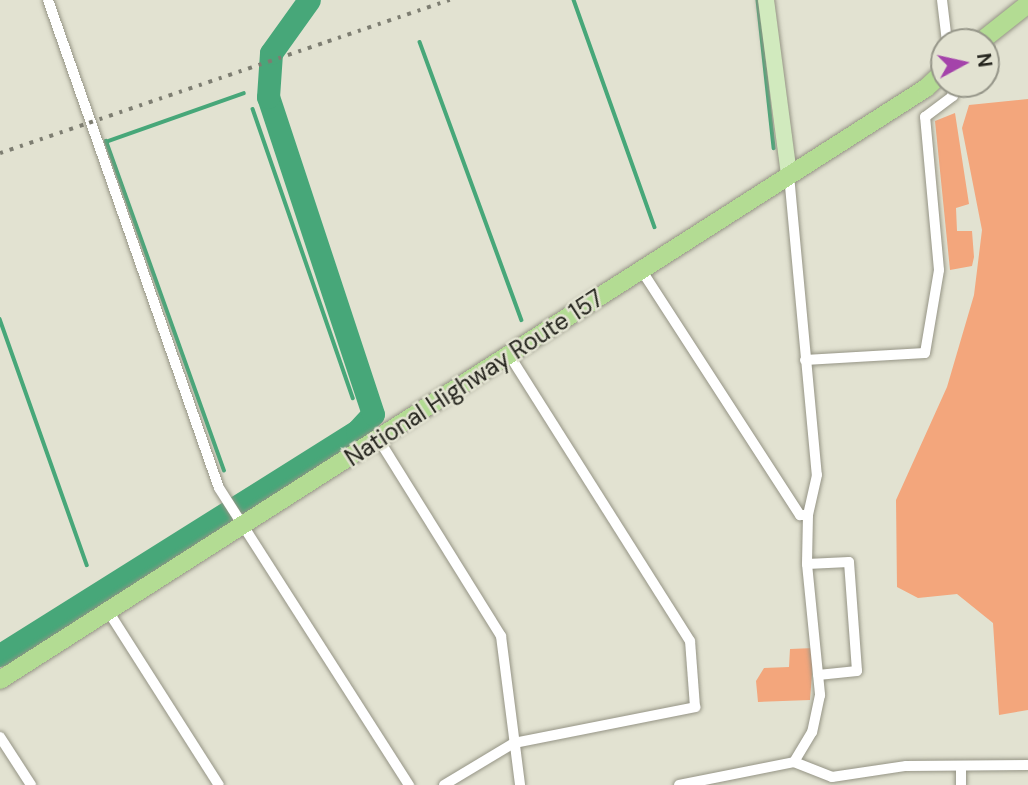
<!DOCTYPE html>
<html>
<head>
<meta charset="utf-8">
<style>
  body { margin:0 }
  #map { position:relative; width:1028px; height:785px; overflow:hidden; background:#e2e2d1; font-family:"DM Sans",sans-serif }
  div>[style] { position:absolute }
  .green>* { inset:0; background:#f3a67c }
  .stream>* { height:3.5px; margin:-1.75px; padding:0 1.75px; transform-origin:1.75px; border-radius:1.75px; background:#47a779 }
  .river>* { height:23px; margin:-11.5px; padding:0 11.5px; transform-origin:11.5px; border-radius:11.5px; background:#47a779 }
  .roads { filter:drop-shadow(0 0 2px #959485) drop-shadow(0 0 2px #959485) }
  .street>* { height:10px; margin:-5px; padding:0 5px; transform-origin:5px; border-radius:5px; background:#fff }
  .primary>* { height:16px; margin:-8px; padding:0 8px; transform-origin:8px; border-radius:8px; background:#d1eabe }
  .highway>* { height:18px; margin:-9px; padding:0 9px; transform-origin:9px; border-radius:9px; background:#b3dc93 }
  .rail>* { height:3.5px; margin-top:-1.75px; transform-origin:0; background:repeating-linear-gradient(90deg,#7d7d71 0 3.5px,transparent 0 10.5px) }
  span { translate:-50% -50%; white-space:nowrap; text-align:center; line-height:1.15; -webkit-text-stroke:5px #e2e2d1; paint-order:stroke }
  .street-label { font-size:24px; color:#25251e }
  .north { position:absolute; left:930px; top:28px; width:70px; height:70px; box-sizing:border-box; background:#e2e2d1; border:2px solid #969689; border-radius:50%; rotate:82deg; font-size:19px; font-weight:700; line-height:28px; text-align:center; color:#25251e }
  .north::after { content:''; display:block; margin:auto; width:24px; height:32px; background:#a443aa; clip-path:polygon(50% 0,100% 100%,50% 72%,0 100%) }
</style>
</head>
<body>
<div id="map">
  <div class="green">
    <i style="clip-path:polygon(1028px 99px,1028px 710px,999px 715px,993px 623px,957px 594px,918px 598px,897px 587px,896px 500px,947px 387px,974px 295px,982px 230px,962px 128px,969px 105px)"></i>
    <i style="clip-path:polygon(955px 113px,969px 204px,956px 208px,957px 231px,972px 231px,974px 257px,972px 266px,950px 270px,935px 121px)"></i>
    <i style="clip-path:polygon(814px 648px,810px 700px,758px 702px,756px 681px,764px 668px,789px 667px,790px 649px)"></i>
  </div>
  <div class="stream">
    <i style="left:574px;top:0;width:241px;rotate:70.4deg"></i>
    <i style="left:758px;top:0;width:149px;rotate:83.8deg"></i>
    <i style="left:420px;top:42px;width:296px;rotate:69.9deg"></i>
    <i style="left:253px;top:109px;width:306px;rotate:70.9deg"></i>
    <i style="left:0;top:319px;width:261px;rotate:70.5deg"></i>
    <i style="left:224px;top:471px;width:350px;rotate:-109.7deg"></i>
    <i style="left:106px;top:142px;width:146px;rotate:-19.5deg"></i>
  </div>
  <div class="river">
    <i style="left:0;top:655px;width:421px;rotate:-32.1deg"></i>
    <i style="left:357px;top:431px;width:23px;rotate:-47deg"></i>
    <i style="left:373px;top:414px;width:334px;rotate:-108.3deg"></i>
    <i style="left:268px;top:97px;width:44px;rotate:-86.1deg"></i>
    <i style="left:271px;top:53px;width:65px;rotate:-54.4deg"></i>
  </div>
  <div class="roads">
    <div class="street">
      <i style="left:48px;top:0;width:517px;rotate:70.69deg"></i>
      <i style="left:219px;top:488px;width:353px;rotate:57.4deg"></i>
      <i style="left:942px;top:0;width:42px;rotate:83.2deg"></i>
      <i style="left:789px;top:175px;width:301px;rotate:84.7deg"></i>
      <i style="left:817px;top:475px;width:41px;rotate:102.7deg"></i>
      <i style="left:808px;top:515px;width:49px;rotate:91.2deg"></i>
      <i style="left:807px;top:564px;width:132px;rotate:84.3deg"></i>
      <i style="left:820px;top:695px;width:38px;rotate:102deg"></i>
      <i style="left:812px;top:732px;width:35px;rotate:121deg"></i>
      <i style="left:642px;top:271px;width:291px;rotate:57.1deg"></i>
      <i style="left:800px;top:515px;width:8px"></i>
      <i style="left:805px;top:360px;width:120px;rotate:-3.3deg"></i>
      <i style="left:925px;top:353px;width:84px;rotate:-80.4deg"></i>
      <i style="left:939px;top:270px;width:154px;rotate:-95.2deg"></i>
      <i style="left:925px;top:117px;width:35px;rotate:-37deg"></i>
      <i style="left:953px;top:96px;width:12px;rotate:-99deg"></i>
      <i style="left:379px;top:440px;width:231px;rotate:58.1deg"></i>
      <i style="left:501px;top:636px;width:150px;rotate:82.7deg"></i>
      <i style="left:807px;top:564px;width:42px;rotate:-2.7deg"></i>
      <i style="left:849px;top:562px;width:109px;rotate:85.8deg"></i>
      <i style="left:857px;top:671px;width:39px;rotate:174deg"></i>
      <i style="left:108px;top:611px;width:206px;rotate:57.5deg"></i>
      <i style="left:0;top:737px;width:57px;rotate:57.1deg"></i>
      <i style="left:444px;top:785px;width:82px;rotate:-31deg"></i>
      <i style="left:514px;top:743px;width:185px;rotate:-11.2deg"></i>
      <i style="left:695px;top:707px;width:66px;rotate:-94.3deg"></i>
      <i style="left:690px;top:641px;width:337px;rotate:-122.3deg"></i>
      <i style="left:679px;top:785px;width:117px;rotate:-11.3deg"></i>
      <i style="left:794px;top:762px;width:41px;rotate:21.5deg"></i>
      <i style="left:832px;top:777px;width:75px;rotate:-8.5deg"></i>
      <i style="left:906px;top:766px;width:122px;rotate:-0.5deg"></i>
      <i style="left:961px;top:785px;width:18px;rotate:-90deg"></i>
    </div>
    <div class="primary">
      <i style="left:766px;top:0;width:177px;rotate:82.5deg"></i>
    </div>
    <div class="highway">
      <i style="left:980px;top:42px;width:61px;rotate:-38.4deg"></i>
      <i style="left:0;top:680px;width:1099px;rotate:-32.59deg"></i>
      <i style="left:926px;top:88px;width:25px;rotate:-43deg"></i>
    </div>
  </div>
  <div class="rail">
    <i style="left:0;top:153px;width:475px;rotate:-18.8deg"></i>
  </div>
  <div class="street-label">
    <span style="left:474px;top:378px;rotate:-33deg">National Highway Route 157</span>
  </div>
  <div class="north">N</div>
</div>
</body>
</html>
